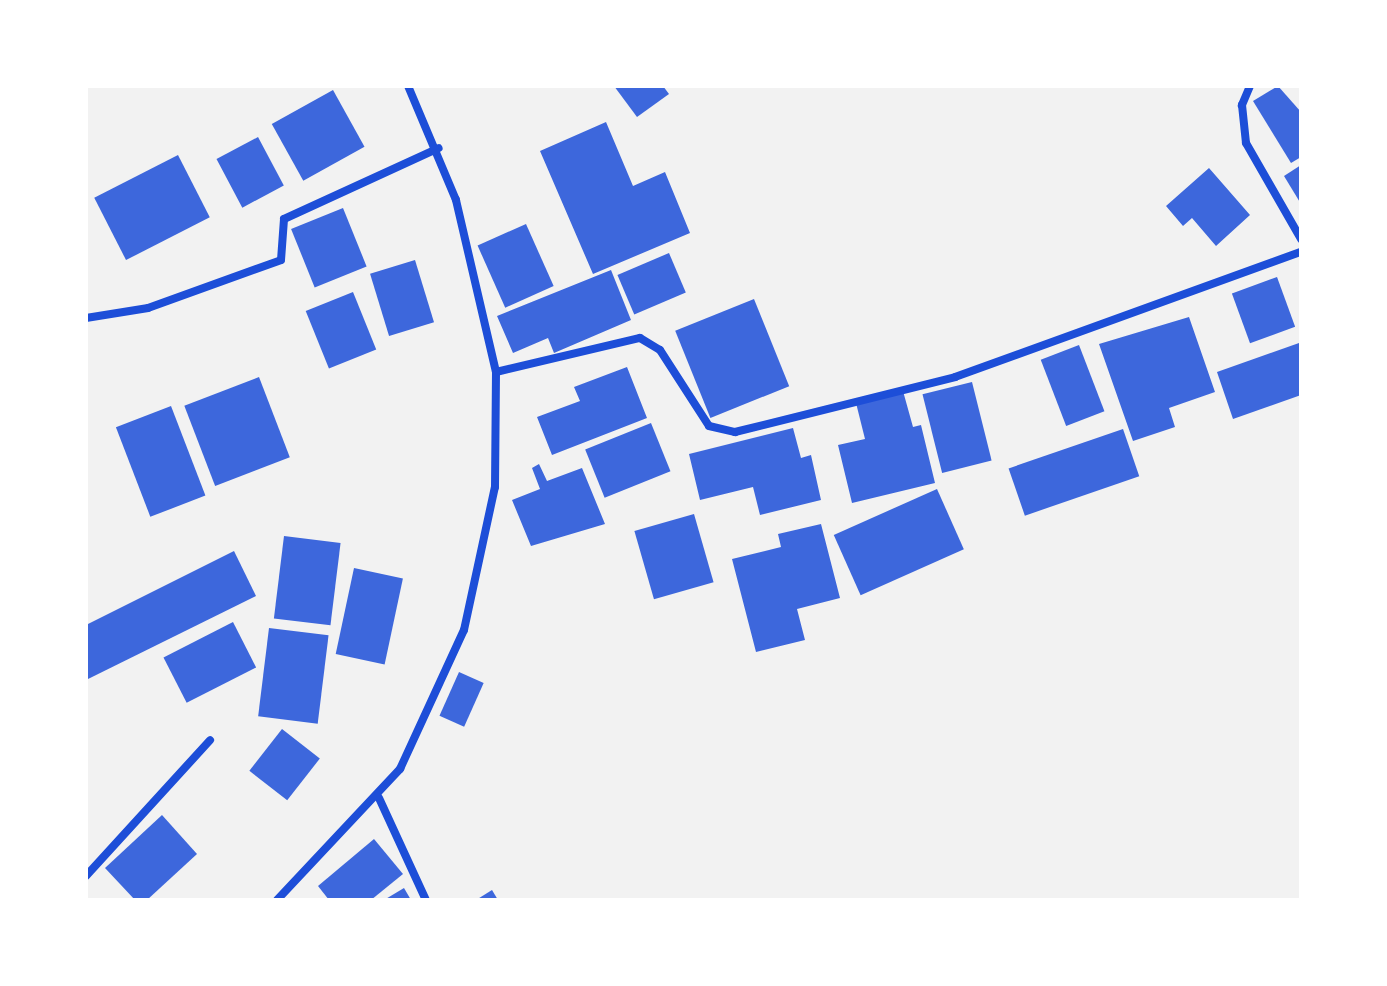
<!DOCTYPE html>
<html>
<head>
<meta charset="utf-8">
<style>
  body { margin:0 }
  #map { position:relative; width:1387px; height:986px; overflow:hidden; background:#f2f2f2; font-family:"Golos Text",sans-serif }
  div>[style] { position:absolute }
  .building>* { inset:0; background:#3d67dc; transform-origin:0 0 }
  .minor>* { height:8px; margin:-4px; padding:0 4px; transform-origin:4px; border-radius:4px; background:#1d4ed8 }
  span { translate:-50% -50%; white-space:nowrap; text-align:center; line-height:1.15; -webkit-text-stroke:6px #fff; paint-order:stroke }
  .frame { position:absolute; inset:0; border:88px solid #fff; pointer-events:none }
</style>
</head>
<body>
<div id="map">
  <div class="building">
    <i style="clip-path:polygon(614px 86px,663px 86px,669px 94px,637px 117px)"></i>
    <i style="clip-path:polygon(1278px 86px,1301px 112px,1301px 157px,1291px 163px,1253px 101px)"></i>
    <i style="left:333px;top:90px;width:65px;height:70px;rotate:61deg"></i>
    <i style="clip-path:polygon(606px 122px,633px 186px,665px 172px,690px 233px,593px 274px,540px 151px)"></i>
    <i style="left:258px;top:137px;width:55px;height:47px;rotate:62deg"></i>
    <i style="left:178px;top:155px;width:70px;height:94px;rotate:63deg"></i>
    <i style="clip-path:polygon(1301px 165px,1301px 204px,1284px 176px)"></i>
    <i style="clip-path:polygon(1209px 168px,1250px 215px,1216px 246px,1192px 218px,1183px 226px,1166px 206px)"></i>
    <i style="left:343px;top:208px;width:63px;height:56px;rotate:68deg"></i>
    <i style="left:526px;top:224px;width:68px;height:53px;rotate:66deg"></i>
    <i style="left:669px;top:253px;width:43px;height:56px;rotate:67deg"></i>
    <i style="left:415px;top:260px;width:65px;height:47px;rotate:73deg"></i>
    <i style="clip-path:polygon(611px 270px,631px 320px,554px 353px,548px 338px,513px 353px,497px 316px)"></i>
    <i style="left:1277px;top:277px;width:53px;height:48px;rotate:70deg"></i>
    <i style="left:353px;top:292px;width:62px;height:51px;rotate:68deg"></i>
    <i style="left:754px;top:299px;width:94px;height:85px;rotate:68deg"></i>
    <i style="clip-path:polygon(1189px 317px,1215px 392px,1169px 408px,1175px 427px,1133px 441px,1099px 344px)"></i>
    <i style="clip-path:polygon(1299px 343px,1301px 395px,1233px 419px,1217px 372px)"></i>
    <i style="left:1079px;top:345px;width:71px;height:41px;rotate:69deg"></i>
    <i style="clip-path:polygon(627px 367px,647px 418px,552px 455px,537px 417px,580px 401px,574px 387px)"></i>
    <i style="left:259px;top:377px;width:86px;height:80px;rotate:69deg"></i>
    <i style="left:972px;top:382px;width:81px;height:51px;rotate:76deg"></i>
    <i style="clip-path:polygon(903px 391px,913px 427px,921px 425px,935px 483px,852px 503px,838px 445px,865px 439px,856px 403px)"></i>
    <i style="left:171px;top:406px;width:96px;height:59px;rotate:69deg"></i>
    <i style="left:651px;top:423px;width:52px;height:71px;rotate:68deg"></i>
    <i style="clip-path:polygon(793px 428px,801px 458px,811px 455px,821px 500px,760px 515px,753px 487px,700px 500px,689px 454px)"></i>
    <i style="left:1123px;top:429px;width:50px;height:121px;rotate:71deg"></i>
    <i style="clip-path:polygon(539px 464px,547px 481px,582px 468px,605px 524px,531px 546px,512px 500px,540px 489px,532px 468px)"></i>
    <i style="left:937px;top:489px;width:66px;height:113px;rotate:66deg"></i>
    <i style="left:694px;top:514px;width:71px;height:62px;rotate:74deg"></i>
    <i style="clip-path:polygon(821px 524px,840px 598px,797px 609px,805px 640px,756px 652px,732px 559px,781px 547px,778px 534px)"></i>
    <i style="left:284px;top:536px;width:57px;height:83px;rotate:7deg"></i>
    <i style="clip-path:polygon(234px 551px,256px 596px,86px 680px,86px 625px)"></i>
    <i style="left:354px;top:568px;width:50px;height:88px;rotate:12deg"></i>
    <i style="left:233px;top:622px;width:51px;height:78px;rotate:63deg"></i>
    <i style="left:269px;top:628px;width:60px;height:89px;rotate:7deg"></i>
    <i style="left:459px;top:672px;width:27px;height:48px;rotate:24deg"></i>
    <i style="left:282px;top:729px;width:48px;height:53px;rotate:38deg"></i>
    <i style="clip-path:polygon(162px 815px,197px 854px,147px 900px,135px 900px,105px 868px)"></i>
    <i style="clip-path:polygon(374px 839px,403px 874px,371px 900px,329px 900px,318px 886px)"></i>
    <i style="clip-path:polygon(404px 888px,411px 900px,384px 900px)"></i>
    <i style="clip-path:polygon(492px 890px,498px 900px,476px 900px)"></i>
  </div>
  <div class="minor">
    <i style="left:1250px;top:86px;width:21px;rotate:113deg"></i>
    <i style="left:1242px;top:105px;width:38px;rotate:84deg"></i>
    <i style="left:1246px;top:143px;width:111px;rotate:60.2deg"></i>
    <i style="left:86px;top:318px;width:63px;rotate:-9.2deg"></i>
    <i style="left:148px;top:308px;width:141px;rotate:-19.8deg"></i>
    <i style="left:281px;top:260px;width:41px;rotate:-85.8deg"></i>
    <i style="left:284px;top:219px;width:170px;rotate:-24.6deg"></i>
    <i style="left:496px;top:372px;width:148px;rotate:-13.3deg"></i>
    <i style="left:640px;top:338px;width:23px;rotate:31deg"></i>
    <i style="left:660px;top:350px;width:90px;rotate:57.2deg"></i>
    <i style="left:709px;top:426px;width:27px;rotate:13deg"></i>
    <i style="left:735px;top:432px;width:227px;rotate:-14deg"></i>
    <i style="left:955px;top:377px;width:368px;rotate:-19.9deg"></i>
    <i style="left:379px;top:798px;width:112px;rotate:65.3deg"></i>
    <i style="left:86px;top:876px;width:184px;rotate:-47.6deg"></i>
    <i style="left:277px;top:900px;width:180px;rotate:-46.8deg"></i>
    <i style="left:400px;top:769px;width:153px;rotate:-65.3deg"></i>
    <i style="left:464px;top:630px;width:146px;rotate:-77.8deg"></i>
    <i style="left:495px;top:487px;width:115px;rotate:-89.5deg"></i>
    <i style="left:496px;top:372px;width:177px;rotate:-103.1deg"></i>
    <i style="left:456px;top:200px;width:124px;rotate:-112.8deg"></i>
  </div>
  <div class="frame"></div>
</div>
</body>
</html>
